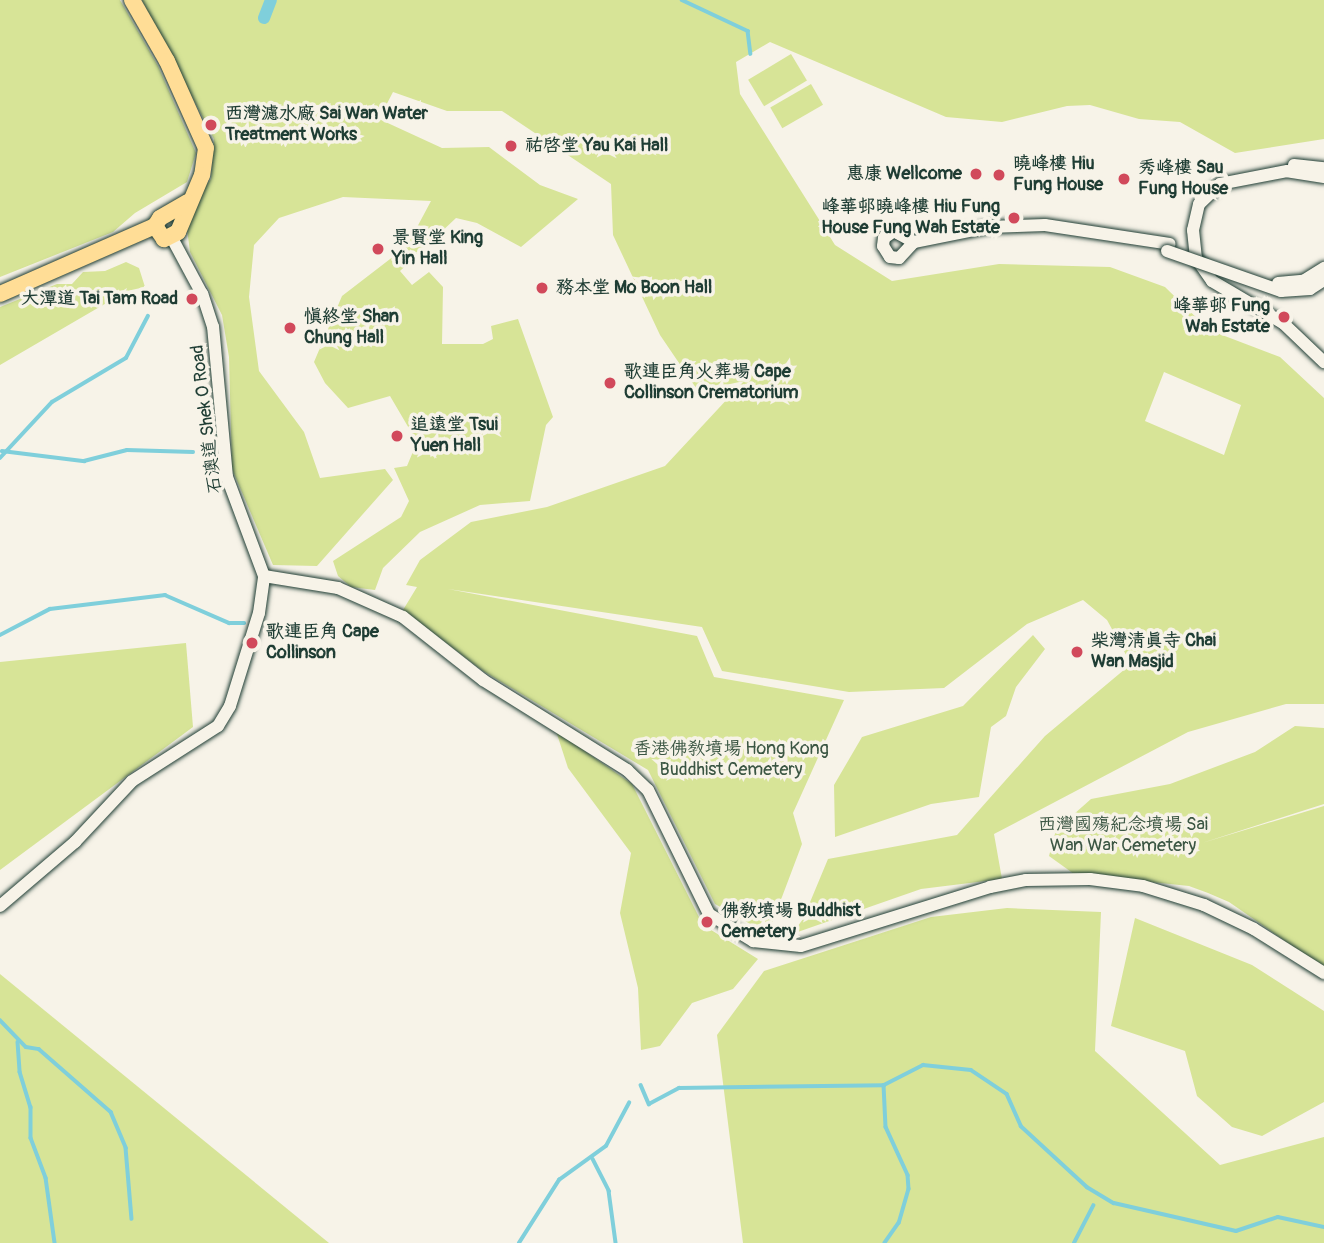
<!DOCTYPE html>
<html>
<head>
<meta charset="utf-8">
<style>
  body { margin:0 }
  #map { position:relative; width:1324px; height:1243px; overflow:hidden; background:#f7f3e8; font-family:Pangolin,"LXGW WenKai TC",sans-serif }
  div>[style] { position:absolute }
  .green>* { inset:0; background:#d7e497; transform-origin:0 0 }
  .stream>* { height:3.5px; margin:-1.75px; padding:0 1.75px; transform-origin:1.75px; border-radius:1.75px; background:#7fcfdb }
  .canal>* { height:12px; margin:-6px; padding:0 6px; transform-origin:6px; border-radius:6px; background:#7fcfdb }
  .roads { filter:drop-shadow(0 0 2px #1f3d34) drop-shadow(0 0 2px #1f3d34) }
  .minor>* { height:12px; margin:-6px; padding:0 6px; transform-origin:6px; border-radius:6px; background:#f7f3e8 }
  .major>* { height:16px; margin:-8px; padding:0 8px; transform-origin:8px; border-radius:8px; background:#ffdd96 }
  .bridges { filter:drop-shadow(0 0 2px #1f3d34) drop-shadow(0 0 2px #1f3d34) }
  .minor-bridge>* { height:12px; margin:-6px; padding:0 6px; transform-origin:6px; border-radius:6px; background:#f7f3e8 }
  .dots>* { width:19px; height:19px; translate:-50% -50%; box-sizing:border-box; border:4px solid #f7f3e8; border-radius:50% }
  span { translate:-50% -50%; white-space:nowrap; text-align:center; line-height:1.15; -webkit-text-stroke:7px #f7f3e8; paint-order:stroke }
  .poi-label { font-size:18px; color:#1f3d34; font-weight:700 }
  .left { translate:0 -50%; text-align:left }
  .right { translate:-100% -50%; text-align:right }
  .street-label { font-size:18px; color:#1f3d34 }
  .park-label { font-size:18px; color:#3b5643 }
</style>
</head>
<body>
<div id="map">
  <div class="green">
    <i style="clip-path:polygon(0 0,120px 0,158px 66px,196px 153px,187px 182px,135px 213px,113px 232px,0 277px)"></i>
    <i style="clip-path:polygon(evenodd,142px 0,1324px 0,1324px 139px,1235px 153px,1180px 122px,1139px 119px,1090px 105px,1067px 106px,1002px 122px,946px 117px,770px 42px,736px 62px,740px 94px,835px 245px,892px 281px,999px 264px,1110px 267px,1165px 287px,1209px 330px,1280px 357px,1324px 398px,1324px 704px,1286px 704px,1188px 732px,994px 834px,1002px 879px,921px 889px,792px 934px,803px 919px,828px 859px,957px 835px,1045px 736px,1131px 664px,1107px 620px,1083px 600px,1027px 624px,944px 688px,849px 692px,722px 671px,702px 627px,448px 589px,697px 636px,714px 677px,844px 700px,793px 813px,802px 844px,768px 934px,715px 904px,648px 770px,483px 671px,403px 610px,417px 587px,406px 585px,420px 560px,471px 522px,547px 507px,665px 466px,744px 381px,698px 391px,660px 335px,613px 235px,611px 184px,502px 111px,447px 111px,393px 92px,379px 119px,442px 148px,489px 147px,540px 185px,578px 199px,521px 247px,477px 223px,456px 218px,400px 271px,412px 285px,429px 272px,443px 287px,442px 344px,483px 344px,493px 339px,491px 326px,518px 319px,553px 417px,546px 425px,530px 501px,480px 505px,420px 532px,383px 568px,375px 590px,351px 587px,338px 576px,333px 561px,401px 517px,409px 501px,394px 468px,407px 466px,417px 442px,390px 396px,348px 408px,325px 383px,314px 362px,342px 296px,407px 246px,431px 201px,343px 197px,279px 218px,254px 245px,249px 297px,259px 371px,304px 432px,320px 478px,385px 469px,393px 480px,317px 566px,273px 565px,232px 469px,229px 357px,222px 315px,190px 252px,185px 213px,211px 179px,214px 139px,142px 0,1164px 372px,1241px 405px,1224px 455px,1145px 421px,1164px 372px)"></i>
    <i style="left:791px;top:54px;width:31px;height:50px;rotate:59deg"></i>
    <i style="left:811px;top:84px;width:24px;height:47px;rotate:60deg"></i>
    <i style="clip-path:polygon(126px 262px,139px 268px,145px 287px,127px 291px,0 365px,0 307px,57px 284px,72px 284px,83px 272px,105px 271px)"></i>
    <i style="clip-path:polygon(1033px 635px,1045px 649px,1016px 687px,1006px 716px,991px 727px,979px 797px,931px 804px,835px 837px,834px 785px,862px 737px,963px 706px)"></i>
    <i style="clip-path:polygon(186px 643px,193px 727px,0 870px,0 662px)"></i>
    <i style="clip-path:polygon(1295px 726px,1324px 728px,1324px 804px,1202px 843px,1324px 806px,1324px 968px,1229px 902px,1208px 893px,1189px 886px,1074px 874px,1049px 856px,1056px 830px,1091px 799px,1170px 784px,1255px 752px)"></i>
    <i style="clip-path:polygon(556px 731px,632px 784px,703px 925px,758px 959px,733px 989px,692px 1003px,660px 1046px,641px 1050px,638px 988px,620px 913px,631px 853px,568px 768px)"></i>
    <i style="clip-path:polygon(1007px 908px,1101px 912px,1095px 1051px,1220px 1165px,1324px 1137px,1324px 1243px,743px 1243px,717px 1035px,764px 971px,931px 917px)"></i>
    <i style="clip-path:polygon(1135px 918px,1252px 965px,1324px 1011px,1324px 1102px,1262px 1136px,1232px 1127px,1197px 1096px,1185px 1051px,1111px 1026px)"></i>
    <i style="clip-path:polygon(0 974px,329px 1243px,0 1243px)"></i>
  </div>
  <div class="stream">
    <i style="left:682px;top:0;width:73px;rotate:25.2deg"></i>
    <i style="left:748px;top:31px;width:23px;rotate:83deg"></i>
    <i style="left:2px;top:451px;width:83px;rotate:7deg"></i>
    <i style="left:84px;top:461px;width:44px;rotate:-14.3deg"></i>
    <i style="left:127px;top:450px;width:66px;rotate:1.7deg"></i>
    <i style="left:0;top:458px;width:76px;rotate:-47.1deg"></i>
    <i style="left:52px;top:402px;width:86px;rotate:-30.7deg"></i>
    <i style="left:126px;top:358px;width:47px;rotate:-62.4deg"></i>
    <i style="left:0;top:635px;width:56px;rotate:-27.5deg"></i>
    <i style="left:50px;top:609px;width:116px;rotate:-6.9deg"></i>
    <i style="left:165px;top:595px;width:70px;rotate:23.6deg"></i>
    <i style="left:229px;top:623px;width:15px"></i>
    <i style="left:0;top:1020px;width:37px;rotate:46deg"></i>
    <i style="left:26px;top:1047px;width:13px;rotate:9deg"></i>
    <i style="left:39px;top:1049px;width:96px;rotate:41.2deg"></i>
    <i style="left:111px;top:1112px;width:39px;rotate:67deg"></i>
    <i style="left:126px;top:1148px;width:71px;rotate:85.2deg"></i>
    <i style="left:18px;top:1042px;width:30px;rotate:86deg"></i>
    <i style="left:20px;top:1072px;width:37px;rotate:73deg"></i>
    <i style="left:31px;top:1107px;width:31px;rotate:90deg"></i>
    <i style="left:31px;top:1138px;width:43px;rotate:69.4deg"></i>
    <i style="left:46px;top:1178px;width:66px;rotate:82.1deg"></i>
    <i style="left:641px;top:1085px;width:21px;rotate:67deg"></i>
    <i style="left:649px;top:1104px;width:34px;rotate:-28deg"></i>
    <i style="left:679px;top:1088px;width:205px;rotate:-0.8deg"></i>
    <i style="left:884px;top:1085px;width:44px;rotate:-27.1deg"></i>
    <i style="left:923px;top:1065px;width:48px;rotate:5.9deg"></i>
    <i style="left:971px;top:1070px;width:43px;rotate:33.7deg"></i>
    <i style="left:1007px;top:1094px;width:35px;rotate:66deg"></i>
    <i style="left:1021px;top:1126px;width:90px;rotate:42.7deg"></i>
    <i style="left:1087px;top:1187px;width:31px;rotate:31deg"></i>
    <i style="left:1114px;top:1203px;width:125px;rotate:12.9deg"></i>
    <i style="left:1236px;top:1231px;width:44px;rotate:-18.4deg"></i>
    <i style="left:1278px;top:1217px;width:47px;rotate:12.3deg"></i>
    <i style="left:884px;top:1085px;width:42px;rotate:87.3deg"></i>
    <i style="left:886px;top:1127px;width:53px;rotate:65.4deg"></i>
    <i style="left:908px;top:1175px;width:14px;rotate:86deg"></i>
    <i style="left:909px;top:1189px;width:35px;rotate:106deg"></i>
    <i style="left:899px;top:1223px;width:24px;rotate:125deg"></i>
    <i style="left:593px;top:1159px;width:36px;rotate:63deg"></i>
    <i style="left:609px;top:1191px;width:52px;rotate:82.3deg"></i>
    <i style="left:519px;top:1243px;width:75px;rotate:-57.6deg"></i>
    <i style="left:559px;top:1180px;width:58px;rotate:-35.9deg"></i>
    <i style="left:606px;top:1146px;width:49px;rotate:-61.9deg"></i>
    <i style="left:1074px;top:1243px;width:42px;rotate:-62.8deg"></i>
  </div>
  <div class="canal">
    <i style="left:264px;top:18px;width:19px;rotate:-69deg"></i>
  </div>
  <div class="roads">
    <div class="minor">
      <i style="left:1294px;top:165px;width:30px;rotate:6deg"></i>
      <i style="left:1324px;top:177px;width:37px;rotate:-171deg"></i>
      <i style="left:1287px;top:171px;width:68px;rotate:169deg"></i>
      <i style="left:1220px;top:184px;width:29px;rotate:136deg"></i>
      <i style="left:1199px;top:204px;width:27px;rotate:103deg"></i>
      <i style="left:1193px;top:230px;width:28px;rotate:84deg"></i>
      <i style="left:1196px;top:258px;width:28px;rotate:55deg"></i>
      <i style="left:1212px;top:281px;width:82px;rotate:30.6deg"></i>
      <i style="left:1283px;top:323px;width:57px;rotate:43.6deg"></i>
      <i style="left:914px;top:242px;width:22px;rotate:133deg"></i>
      <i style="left:899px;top:258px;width:9px;rotate:-174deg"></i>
      <i style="left:890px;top:257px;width:13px;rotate:-122deg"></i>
      <i style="left:883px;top:246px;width:8px;rotate:-83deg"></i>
      <i style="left:884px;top:238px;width:12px;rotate:-35deg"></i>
      <i style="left:894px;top:231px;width:23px;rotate:29deg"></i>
      <i style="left:914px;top:242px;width:76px;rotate:-11.3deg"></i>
      <i style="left:989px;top:227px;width:56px;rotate:-2deg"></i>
      <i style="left:1045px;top:225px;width:126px;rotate:8.6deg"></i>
      <i style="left:264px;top:576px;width:75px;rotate:9.2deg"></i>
      <i style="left:338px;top:588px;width:71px;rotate:24deg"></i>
      <i style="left:403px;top:617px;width:102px;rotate:38.2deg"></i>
      <i style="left:483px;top:680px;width:170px;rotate:32deg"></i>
      <i style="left:627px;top:770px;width:29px;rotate:44deg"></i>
      <i style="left:648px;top:790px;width:138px;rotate:63.8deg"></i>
      <i style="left:709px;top:914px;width:52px;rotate:31.5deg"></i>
      <i style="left:753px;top:941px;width:48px;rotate:5.9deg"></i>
      <i style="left:801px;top:946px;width:198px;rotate:-17.3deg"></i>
      <i style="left:990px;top:887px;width:37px;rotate:-11deg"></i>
      <i style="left:1026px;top:880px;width:64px;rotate:-0.9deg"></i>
      <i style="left:1090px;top:879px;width:53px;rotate:7.5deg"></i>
      <i style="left:1143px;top:886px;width:64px;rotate:17.3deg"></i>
      <i style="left:1204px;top:905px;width:55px;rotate:25.6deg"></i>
      <i style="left:1254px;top:929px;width:83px;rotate:32.2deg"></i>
      <i style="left:0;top:906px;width:99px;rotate:-40.5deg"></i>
      <i style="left:75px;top:842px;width:83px;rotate:-46.9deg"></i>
      <i style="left:132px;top:781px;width:102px;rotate:-32.6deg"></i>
      <i style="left:218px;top:726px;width:23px;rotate:-59deg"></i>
      <i style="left:230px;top:706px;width:97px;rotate:-72.7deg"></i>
      <i style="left:259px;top:613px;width:37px;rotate:-82deg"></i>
      <i style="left:264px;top:576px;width:106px;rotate:-110.5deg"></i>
      <i style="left:227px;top:477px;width:151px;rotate:-95.3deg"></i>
      <i style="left:213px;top:327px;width:35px;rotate:-108deg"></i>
      <i style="left:202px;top:294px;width:64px;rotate:-118.2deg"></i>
    </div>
    <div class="major">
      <i style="left:132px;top:0;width:70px;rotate:60.2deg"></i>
      <i style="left:167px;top:61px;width:95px;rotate:65.9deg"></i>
      <i style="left:206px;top:148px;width:27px;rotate:98deg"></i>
      <i style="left:202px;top:175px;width:62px;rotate:112.8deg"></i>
      <i style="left:178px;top:232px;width:16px;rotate:153deg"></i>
      <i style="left:164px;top:239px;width:16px;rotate:-125deg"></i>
      <i style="left:155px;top:226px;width:9px;rotate:-58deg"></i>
      <i style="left:160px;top:218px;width:32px;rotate:-30deg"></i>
      <i style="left:0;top:294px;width:169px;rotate:-23.7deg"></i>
    </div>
  </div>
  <div class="bridges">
    <div class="minor-bridge">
      <i style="left:1167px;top:251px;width:121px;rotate:19.3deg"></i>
      <i style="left:1281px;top:291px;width:29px;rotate:-4deg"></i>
      <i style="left:1310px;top:289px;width:17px;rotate:-33deg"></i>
      <i style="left:1278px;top:283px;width:25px;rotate:-5deg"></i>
      <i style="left:1303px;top:281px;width:25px;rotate:-32deg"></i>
    </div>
  </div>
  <div class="dots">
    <i style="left:211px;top:125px;background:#d1495b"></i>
    <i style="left:511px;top:146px;background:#d1495b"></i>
    <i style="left:976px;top:174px;background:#d1495b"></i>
    <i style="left:999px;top:175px;background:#d1495b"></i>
    <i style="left:1124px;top:179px;background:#d1495b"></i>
    <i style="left:1014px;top:218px;background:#d1495b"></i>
    <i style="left:378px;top:249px;background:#d1495b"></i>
    <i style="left:542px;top:288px;background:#d1495b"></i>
    <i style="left:192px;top:299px;background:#d1495b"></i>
    <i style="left:1284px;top:317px;background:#d1495b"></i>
    <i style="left:290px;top:328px;background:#d1495b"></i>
    <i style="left:610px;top:383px;background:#d1495b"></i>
    <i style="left:397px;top:436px;background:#d1495b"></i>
    <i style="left:252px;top:643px;background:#d1495b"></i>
    <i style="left:1077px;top:652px;background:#d1495b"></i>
    <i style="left:707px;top:922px;background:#d1495b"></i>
  </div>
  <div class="poi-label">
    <span class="left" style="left:225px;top:125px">西灣濾水廠 Sai Wan Water<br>Treatment Works</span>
    <span class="left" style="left:525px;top:146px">祐啓堂 Yau Kai Hall</span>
    <span class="left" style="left:1013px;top:175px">曉峰樓 Hiu<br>Fung House</span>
    <span class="left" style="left:1138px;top:179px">秀峰樓 Sau<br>Fung House</span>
    <span class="right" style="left:962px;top:174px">惠康 Wellcome</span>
    <span class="right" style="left:1000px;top:218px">峰華邨曉峰樓 Hiu Fung<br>House Fung Wah Estate</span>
    <span class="left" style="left:392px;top:249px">景賢堂 King<br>Yin Hall</span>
    <span class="left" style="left:556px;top:288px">務本堂 Mo Boon Hall</span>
    <span class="right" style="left:178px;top:299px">大潭道 Tai Tam Road</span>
    <span class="right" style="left:1270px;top:317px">峰華邨 Fung<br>Wah Estate</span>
    <span class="left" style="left:304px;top:328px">慎終堂 Shan<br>Chung Hall</span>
    <span class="left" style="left:624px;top:383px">歌連臣角火葬場 Cape<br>Collinson Crematorium</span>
    <span class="left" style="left:411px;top:436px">追遠堂 Tsui<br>Yuen Hall</span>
    <span class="left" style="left:266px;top:643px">歌連臣角 Cape<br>Collinson</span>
    <span class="left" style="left:1091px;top:652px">柴灣清真寺 Chai<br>Wan Masjid</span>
    <span class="left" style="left:721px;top:922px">佛教墳場 Buddhist<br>Cemetery</span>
  </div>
  <div class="street-label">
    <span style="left:207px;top:419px;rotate:-97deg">石澳道 Shek O Road</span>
  </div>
  <div class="park-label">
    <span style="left:731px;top:760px">香港佛教墳場 Hong Kong<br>Buddhist Cemetery</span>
    <span style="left:1123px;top:836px">西灣國殤紀念墳場 Sai<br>Wan War Cemetery</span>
  </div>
</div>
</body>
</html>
